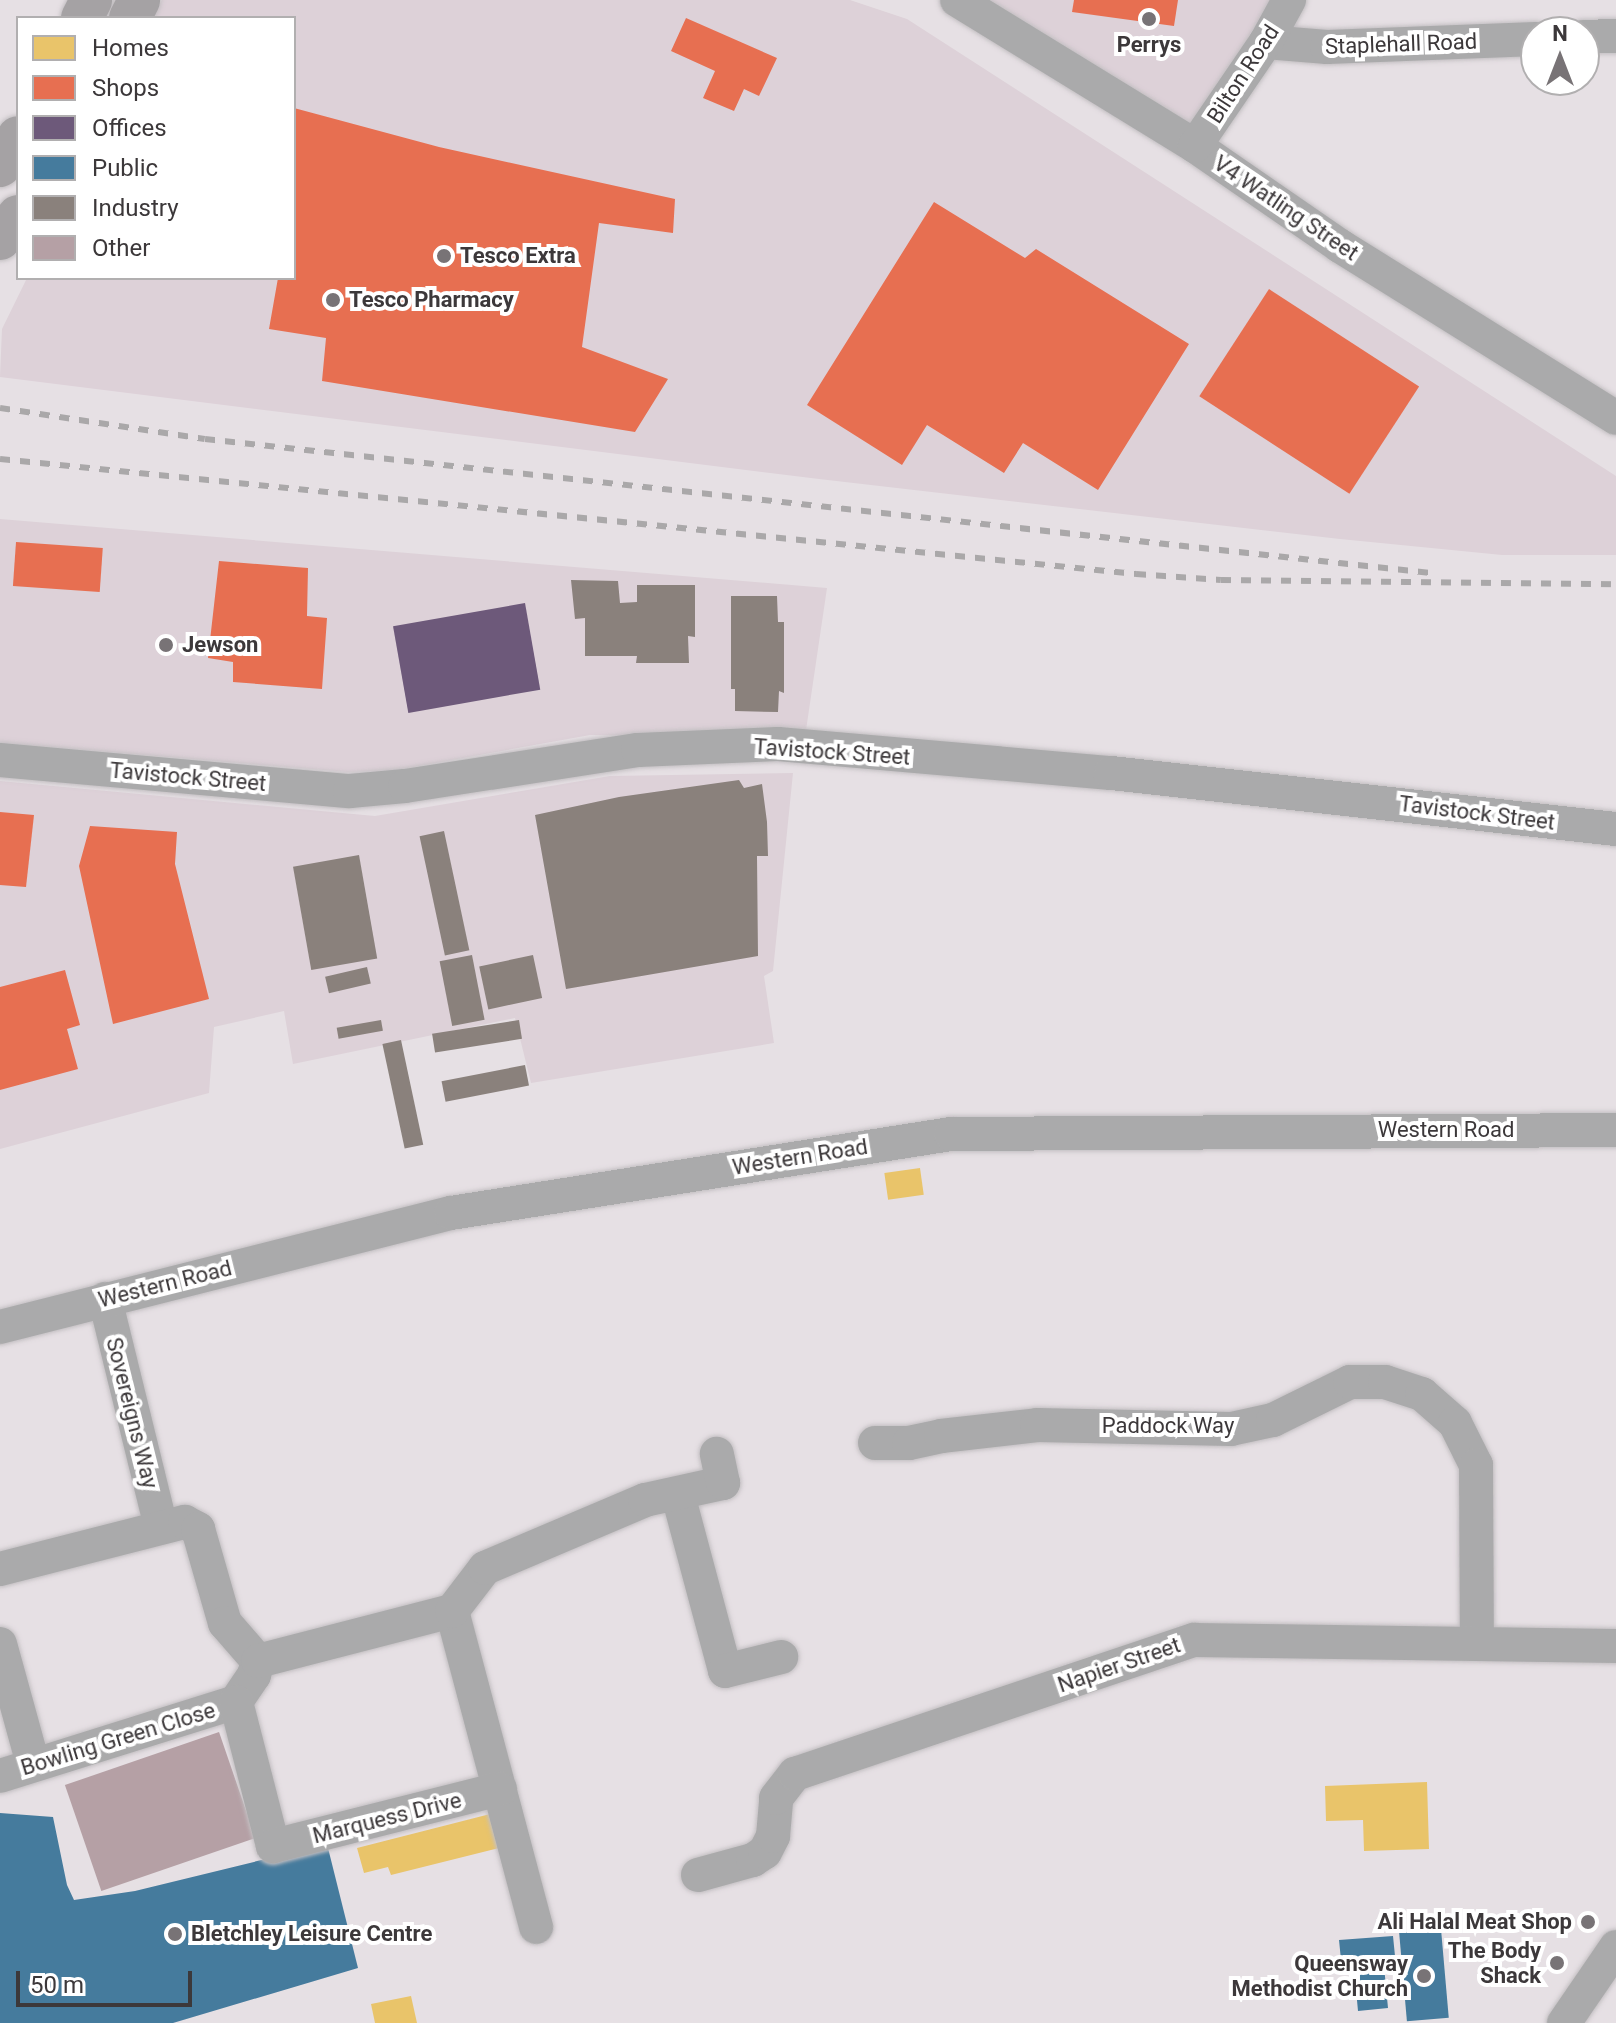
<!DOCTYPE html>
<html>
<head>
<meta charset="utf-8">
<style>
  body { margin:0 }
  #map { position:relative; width:1616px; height:2023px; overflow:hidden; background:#e6e0e4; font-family:Roboto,sans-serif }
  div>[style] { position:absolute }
  .built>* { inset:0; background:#ddd1d8 }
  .homes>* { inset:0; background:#e9c46a; transform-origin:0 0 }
  .shops>* { inset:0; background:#e76f51; transform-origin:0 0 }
  .offices>* { inset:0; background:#6d597a; transform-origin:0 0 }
  .public>* { inset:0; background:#457b9d; transform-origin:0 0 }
  .industry>* { inset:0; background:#8a817c; transform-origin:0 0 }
  .building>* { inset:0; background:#b5a0a5; transform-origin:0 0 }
  .roads { filter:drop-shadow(0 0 2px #c3bfc2) drop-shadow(0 0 2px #c3bfc2) }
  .minor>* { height:34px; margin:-17px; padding:0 17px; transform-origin:17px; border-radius:17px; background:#aaaaab }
  .major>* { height:42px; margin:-21px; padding:0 21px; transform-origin:21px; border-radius:21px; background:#a5a2a4 }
  .rail>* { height:6px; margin-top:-3px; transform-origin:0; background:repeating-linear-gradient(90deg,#aaa8a9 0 10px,transparent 0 20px) }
  .dots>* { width:22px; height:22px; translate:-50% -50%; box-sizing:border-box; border:4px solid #fff; border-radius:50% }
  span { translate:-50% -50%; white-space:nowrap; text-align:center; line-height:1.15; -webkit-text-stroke:8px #fff; paint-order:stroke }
  .street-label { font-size:22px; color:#3c383a }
  .poi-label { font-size:22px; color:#3c383a; font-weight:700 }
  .left { translate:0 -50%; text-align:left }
  .right { translate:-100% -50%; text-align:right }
  .legend { position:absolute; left:16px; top:16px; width:280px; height:264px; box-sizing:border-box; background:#fff; border:2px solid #b1afb0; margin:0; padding:10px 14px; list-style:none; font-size:24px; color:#3c383a }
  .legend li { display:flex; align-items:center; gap:16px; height:40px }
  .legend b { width:40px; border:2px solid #b1afb0 }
  .north { position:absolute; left:1520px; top:16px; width:80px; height:80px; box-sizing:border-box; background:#fff; border:2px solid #b1afb0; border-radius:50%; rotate:0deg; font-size:22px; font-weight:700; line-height:32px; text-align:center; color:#3c383a }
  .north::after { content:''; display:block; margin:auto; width:28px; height:36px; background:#787376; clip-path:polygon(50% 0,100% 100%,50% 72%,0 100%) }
  .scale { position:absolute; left:16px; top:1971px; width:176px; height:36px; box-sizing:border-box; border:4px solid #3c383a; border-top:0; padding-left:10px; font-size:24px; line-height:28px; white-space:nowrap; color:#3c383a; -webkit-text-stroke:6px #fff; paint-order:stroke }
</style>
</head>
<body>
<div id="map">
  <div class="built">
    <i style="clip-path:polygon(162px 0,850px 0,907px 19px,1616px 476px,1616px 555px,1502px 555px,1340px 539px,819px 479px,0 377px,2px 329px,27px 278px,294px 278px,294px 18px,153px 18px)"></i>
    <i style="clip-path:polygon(989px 0,1275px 0,1195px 146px)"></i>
    <i style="clip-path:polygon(0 519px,827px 588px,805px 737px,590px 735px,397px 770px,348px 772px,0 743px)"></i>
    <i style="clip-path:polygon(793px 773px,773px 971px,764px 976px,774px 1043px,531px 1083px,515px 1018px,293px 1064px,284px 1011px,214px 1027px,209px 1093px,0 1149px,0 781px,375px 816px,610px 776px)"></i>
  </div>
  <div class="homes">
    <i style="left:920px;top:1168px;width:27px;height:36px;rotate:82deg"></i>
    <i style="clip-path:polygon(1427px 1782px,1429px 1849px,1364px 1851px,1363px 1820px,1326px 1821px,1325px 1786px)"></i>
    <i style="clip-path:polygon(498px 1812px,507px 1846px,391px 1875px,388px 1867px,364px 1873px,357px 1848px)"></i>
    <i style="clip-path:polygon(411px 1996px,417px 2023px,375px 2023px,371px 2004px)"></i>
  </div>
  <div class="shops">
    <i style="clip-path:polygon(1074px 0,1178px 0,1174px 26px,1072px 12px)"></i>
    <i style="clip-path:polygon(686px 18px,777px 58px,759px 96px,744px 89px,734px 111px,703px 98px,715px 71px,671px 51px)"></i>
    <i style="clip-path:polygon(294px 108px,439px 147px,675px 199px,673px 233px,599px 223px,582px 347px,668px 379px,635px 432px,322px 381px,326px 338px,269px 329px,278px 278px,294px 278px)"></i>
    <i style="clip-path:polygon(934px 202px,1025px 258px,1036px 249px,1189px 344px,1098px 490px,1023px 443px,1004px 473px,927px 425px,902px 465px,807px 405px)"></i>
    <i style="left:1269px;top:289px;width:179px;height:128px;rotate:33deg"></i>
    <i style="left:16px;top:542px;width:87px;height:44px;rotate:4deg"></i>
    <i style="clip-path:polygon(219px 561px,308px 568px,307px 616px,327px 618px,322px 689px,233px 682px,233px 662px,208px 658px)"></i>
    <i style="clip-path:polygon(0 812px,34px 815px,26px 887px,0 885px)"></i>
    <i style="clip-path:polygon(90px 826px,177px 832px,175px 864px,209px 999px,113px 1024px,79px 866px)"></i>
    <i style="clip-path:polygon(65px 970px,80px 1025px,67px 1029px,78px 1069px,0 1090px,0 987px)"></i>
  </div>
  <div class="offices">
    <i style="left:525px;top:603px;width:88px;height:134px;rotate:80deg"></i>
  </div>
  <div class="public">
    <i style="clip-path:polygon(0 1813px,53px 1817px,67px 1885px,74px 1900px,135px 1891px,327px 1844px,358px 1968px,173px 2023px,0 2023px)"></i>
    <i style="left:1441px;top:1929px;width:89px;height:42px;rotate:85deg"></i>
    <i style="clip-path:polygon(1393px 1936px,1396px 1966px,1384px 1966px,1388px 2008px,1358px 2011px,1353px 1958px,1341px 1960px,1339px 1940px)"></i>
  </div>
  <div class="industry">
    <i style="clip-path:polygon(571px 580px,618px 581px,620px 603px,637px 602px,637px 585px,695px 585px,695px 637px,688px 636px,689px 663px,636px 663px,637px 656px,585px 656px,585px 618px,575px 619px)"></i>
    <i style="clip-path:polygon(731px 596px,777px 596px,778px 622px,784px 622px,784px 693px,779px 691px,778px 712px,735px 711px,735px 689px,731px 689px)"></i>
    <i style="clip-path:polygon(739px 780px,744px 788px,762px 784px,767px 822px,768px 856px,757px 856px,758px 956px,566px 989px,535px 815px,619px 797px)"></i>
    <i style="left:444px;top:831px;width:122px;height:25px;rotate:78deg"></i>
    <i style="left:359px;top:855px;width:105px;height:67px;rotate:80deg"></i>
    <i style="left:472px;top:955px;width:66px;height:33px;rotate:79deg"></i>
    <i style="left:533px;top:955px;width:44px;height:55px;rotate:78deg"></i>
    <i style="left:367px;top:967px;width:17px;height:43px;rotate:77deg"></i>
    <i style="left:381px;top:1020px;width:11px;height:45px;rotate:80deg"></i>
    <i style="left:519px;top:1020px;width:19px;height:88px;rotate:81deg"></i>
    <i style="left:401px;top:1040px;width:107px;height:19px;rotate:78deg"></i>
    <i style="left:525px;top:1065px;width:21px;height:85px;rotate:79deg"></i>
  </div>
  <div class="building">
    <i style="left:219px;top:1732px;width:112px;height:163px;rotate:71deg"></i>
  </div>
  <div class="roads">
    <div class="minor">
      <i style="left:957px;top:0;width:279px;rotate:31.5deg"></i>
      <i style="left:1195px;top:146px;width:176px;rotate:34.6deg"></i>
      <i style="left:1340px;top:246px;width:325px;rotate:31.9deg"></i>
      <i style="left:1584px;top:37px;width:32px;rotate:-2deg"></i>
      <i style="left:1266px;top:42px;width:61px;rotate:4.7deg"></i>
      <i style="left:1327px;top:47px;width:209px;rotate:-2.2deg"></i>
      <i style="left:1195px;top:146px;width:126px;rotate:-55.7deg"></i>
      <i style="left:1266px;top:42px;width:48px;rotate:-61.3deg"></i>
      <i style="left:0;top:760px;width:351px;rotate:5.1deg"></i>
      <i style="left:350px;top:791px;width:55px;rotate:-5.2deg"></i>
      <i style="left:405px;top:786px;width:236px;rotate:-8.8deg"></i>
      <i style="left:638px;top:750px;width:140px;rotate:-2.5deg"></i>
      <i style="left:778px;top:744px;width:334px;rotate:5deg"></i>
      <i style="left:1111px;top:773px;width:508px;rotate:6.33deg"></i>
      <i style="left:105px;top:1299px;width:235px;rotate:76.2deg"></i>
      <i style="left:0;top:1327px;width:465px;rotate:-14.2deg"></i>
      <i style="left:451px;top:1213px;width:506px;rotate:-8.98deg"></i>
      <i style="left:951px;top:1134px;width:665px;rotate:-0.34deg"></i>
      <i style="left:875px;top:1443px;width:34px"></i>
      <i style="left:909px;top:1443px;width:33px;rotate:-12deg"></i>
      <i style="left:941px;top:1436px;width:97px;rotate:-6.5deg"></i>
      <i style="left:1037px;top:1425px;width:194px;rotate:1.2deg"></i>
      <i style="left:1231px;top:1429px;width:43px;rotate:-12.1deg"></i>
      <i style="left:1273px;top:1420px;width:86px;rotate:-26.3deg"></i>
      <i style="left:1350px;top:1382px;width:35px"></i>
      <i style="left:1385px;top:1382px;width:39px;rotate:18deg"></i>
      <i style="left:1422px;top:1394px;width:44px;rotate:41.3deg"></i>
      <i style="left:1455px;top:1423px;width:47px;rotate:63.4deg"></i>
      <i style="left:1476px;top:1465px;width:179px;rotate:89.7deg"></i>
      <i style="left:678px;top:1495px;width:182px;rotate:75deg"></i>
      <i style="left:725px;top:1671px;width:58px;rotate:-14deg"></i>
      <i style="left:0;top:1569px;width:191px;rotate:-14.3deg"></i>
      <i style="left:185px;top:1522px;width:15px;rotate:28deg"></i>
      <i style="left:198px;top:1529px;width:98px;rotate:74deg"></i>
      <i style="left:225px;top:1623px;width:50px;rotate:49deg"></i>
      <i style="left:258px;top:1661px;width:15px;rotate:106deg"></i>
      <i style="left:254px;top:1675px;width:32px;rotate:124deg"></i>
      <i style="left:236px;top:1702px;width:247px;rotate:162.6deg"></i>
      <i style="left:452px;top:1611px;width:327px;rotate:75.1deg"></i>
      <i style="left:0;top:1644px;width:124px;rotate:74.6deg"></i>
      <i style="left:258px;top:1661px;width:200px;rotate:-14.5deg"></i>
      <i style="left:452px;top:1611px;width:54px;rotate:-52.5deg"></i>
      <i style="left:485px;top:1568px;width:174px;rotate:-23deg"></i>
      <i style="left:645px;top:1500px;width:80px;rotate:-12.3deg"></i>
      <i style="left:723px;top:1483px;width:30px;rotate:-102deg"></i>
      <i style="left:236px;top:1702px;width:149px;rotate:75.6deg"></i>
      <i style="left:273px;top:1846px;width:234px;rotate:-14.1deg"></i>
      <i style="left:698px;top:1875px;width:57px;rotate:-15.3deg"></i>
      <i style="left:753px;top:1860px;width:14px;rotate:-34deg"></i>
      <i style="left:765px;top:1852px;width:18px;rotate:-63deg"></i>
      <i style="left:773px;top:1836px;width:38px;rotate:-85deg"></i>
      <i style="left:776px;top:1798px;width:31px;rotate:-52deg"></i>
      <i style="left:795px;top:1774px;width:421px;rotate:-18.6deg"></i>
      <i style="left:1194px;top:1640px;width:422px;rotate:0.8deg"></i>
      <i style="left:1564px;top:2023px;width:92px;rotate:-55.6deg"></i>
    </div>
    <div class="major">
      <i style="left:82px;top:18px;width:20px;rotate:-63deg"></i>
      <i style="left:130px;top:18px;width:20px;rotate:-63deg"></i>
      <i style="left:0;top:166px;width:34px;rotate:-58deg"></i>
      <i style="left:0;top:239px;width:29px;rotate:-52deg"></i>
    </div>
  </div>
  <div class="rail">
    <i style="left:0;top:408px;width:207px;rotate:8.6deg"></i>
    <i style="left:205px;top:439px;width:1233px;rotate:6.24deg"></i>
    <i style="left:0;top:459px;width:1142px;rotate:5.78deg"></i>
    <i style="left:1136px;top:574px;width:85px;rotate:4deg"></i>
    <i style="left:1221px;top:580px;width:395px;rotate:0.6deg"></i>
  </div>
  <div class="dots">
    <i style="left:1149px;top:19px;background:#787376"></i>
    <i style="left:444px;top:256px;background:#787376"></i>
    <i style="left:333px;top:300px;background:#787376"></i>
    <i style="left:166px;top:645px;background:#787376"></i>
    <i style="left:1588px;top:1922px;background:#787376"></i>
    <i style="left:175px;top:1934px;background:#787376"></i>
    <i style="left:1557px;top:1963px;background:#787376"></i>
    <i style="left:1424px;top:1976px;background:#787376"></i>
  </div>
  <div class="street-label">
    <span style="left:1401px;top:44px;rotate:-2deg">Staplehall Road</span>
    <span style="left:1243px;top:74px;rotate:-57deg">Bilton Road</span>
    <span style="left:1286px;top:208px;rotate:34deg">V4 Watling Street</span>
    <span style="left:832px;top:752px;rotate:4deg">Tavistock Street</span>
    <span style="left:188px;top:777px;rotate:5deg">Tavistock Street</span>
    <span style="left:1477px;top:813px;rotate:7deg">Tavistock Street</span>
    <span style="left:1446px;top:1130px">Western Road</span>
    <span style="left:800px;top:1157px;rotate:-9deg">Western Road</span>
    <span style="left:165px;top:1284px;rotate:-14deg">Western Road</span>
    <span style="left:132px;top:1413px;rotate:76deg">Sovereigns Way</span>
    <span style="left:1168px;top:1426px">Paddock Way</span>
    <span style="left:1119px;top:1665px;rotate:-19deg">Napier Street</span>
    <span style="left:118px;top:1739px;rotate:-17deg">Bowling Green Close</span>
    <span style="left:387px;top:1818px;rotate:-14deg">Marquess Drive</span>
  </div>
  <div class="poi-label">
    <span style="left:1149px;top:45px">Perrys</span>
    <span class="left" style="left:460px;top:256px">Tesco Extra</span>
    <span class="left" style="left:349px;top:300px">Tesco Pharmacy</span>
    <span class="left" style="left:182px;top:645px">Jewson</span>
    <span class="right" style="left:1572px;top:1922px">Ali Halal Meat Shop</span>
    <span class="left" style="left:191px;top:1934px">Bletchley Leisure Centre</span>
    <span class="right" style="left:1541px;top:1963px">The Body<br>Shack</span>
    <span class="right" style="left:1408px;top:1976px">Queensway<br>Methodist Church</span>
  </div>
  <ul class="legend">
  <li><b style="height:22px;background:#e9c46a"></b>Homes</li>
  <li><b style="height:22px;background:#e76f51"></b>Shops</li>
  <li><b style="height:22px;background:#6d597a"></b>Offices</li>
  <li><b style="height:22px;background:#457b9d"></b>Public</li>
  <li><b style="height:22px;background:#8a817c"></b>Industry</li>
  <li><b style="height:22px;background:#b5a0a5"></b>Other</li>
  </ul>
  <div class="north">N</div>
  <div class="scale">50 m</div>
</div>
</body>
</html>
